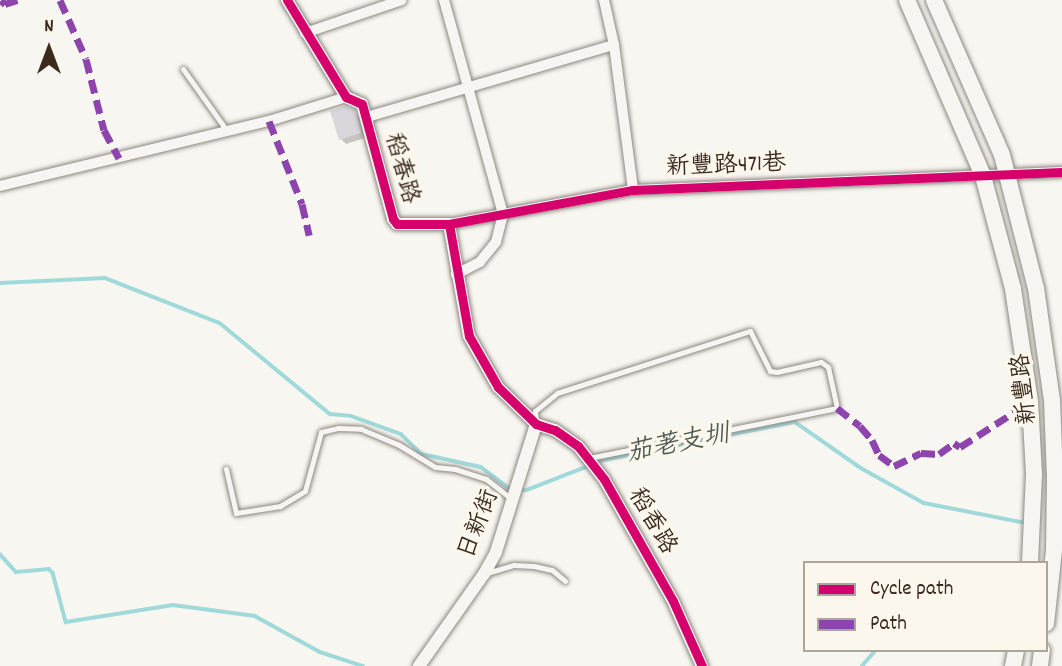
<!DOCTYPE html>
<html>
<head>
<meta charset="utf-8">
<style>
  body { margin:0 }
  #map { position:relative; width:1062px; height:666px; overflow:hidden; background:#f8f6f0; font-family:Dekko,"LXGW WenKai TC",sans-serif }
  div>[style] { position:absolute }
  .shadow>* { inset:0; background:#0003 }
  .stream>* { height:3.5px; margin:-1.75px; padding:0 1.75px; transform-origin:1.75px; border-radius:1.75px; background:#a0d9da }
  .building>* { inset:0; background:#d9d6dc }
  .roads { filter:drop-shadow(0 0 2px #8b8781) drop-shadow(0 0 2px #8b8781) }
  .service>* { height:5px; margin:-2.5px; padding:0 2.5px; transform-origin:2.5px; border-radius:2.5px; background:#f6f5f1 }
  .minor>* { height:10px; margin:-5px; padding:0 5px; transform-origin:5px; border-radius:5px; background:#f6f5f1 }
  .tertiary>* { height:12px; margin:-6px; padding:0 6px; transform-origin:6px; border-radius:6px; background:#f6f5f1 }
  .primary>* { height:16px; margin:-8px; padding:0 8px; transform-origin:8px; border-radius:8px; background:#f6f5f1 }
  .quiet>* { height:7px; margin-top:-3.5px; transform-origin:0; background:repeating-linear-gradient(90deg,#8e44ad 0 14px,transparent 0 21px) }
  .cycleway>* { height:9px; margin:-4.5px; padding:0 4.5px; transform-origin:4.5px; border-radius:4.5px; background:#d6006c }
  span { translate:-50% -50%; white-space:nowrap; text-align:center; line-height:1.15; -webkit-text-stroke:7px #fbf7ec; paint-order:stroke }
  .street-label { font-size:24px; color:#3b2a1e }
  .water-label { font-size:26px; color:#4e5b54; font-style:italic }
  .legend { position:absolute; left:803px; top:561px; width:245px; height:91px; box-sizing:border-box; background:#fbf7ec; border:2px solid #aea59a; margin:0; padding:9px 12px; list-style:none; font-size:21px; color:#3b2a1e }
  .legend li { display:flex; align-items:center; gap:14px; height:35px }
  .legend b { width:35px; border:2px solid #aea59a }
  .north { position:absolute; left:14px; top:14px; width:70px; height:70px; -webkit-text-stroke:5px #fbf7ec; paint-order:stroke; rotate:0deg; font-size:19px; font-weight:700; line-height:28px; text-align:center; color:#3b2a1e }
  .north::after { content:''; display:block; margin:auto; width:24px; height:32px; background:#3b2a1e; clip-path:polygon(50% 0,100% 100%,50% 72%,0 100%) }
</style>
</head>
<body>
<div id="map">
  <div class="shadow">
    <i style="clip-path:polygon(354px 112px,360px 118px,365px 138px,346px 144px,341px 139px)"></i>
  </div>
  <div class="stream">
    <i style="left:0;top:283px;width:105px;rotate:-2.7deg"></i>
    <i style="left:105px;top:278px;width:123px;rotate:21.4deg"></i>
    <i style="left:220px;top:323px;width:143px;rotate:39.6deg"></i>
    <i style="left:330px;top:414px;width:21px;rotate:5deg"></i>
    <i style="left:351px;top:416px;width:53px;rotate:19.8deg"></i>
    <i style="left:401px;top:434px;width:29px;rotate:44deg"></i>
    <i style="left:422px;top:454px;width:60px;rotate:12.4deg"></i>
    <i style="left:481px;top:467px;width:38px;rotate:37deg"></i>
    <i style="left:519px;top:490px;width:8px"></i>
    <i style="left:527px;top:490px;width:83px;rotate:-21.3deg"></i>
    <i style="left:604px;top:460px;width:195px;rotate:-11.3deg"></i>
    <i style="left:795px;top:422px;width:80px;rotate:34.9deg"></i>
    <i style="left:861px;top:468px;width:72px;rotate:29.1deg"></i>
    <i style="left:924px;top:503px;width:104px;rotate:11.1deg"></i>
    <i style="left:0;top:554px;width:24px;rotate:48deg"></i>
    <i style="left:16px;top:572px;width:33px;rotate:-5deg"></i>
    <i style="left:49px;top:569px;width:6px;rotate:45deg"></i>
    <i style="left:53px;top:573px;width:51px;rotate:75.1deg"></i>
    <i style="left:66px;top:622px;width:108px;rotate:-9deg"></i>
    <i style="left:173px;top:605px;width:83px;rotate:7.6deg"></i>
    <i style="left:255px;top:616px;width:74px;rotate:29deg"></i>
    <i style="left:320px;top:652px;width:45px;rotate:18deg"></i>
    <i style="left:862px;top:666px;width:21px;rotate:-49deg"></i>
  </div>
  <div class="building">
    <i style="clip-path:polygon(345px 106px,355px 110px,361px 133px,339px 140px,330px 111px)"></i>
  </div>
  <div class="roads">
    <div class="service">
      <i style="left:183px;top:69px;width:76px;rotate:54.6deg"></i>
      <i style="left:536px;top:421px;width:10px;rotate:-96deg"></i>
      <i style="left:535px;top:411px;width:28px;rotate:-39deg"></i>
      <i style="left:557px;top:393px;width:203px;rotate:-17.8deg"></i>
      <i style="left:750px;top:331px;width:45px;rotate:63.4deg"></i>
      <i style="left:770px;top:371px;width:7px;rotate:8deg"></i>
      <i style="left:777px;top:372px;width:45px;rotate:-12.8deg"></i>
      <i style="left:821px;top:362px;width:9px;rotate:36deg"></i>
      <i style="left:828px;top:367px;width:42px;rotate:77.6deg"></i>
      <i style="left:837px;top:408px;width:253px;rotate:168.6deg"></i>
      <i style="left:226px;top:469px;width:45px;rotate:77.2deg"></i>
      <i style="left:236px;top:513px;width:45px;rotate:-9deg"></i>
      <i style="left:280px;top:506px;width:29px;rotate:-31deg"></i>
      <i style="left:305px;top:491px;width:61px;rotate:-74.8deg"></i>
      <i style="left:321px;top:432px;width:17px;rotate:-13deg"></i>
      <i style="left:338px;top:428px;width:23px;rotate:2deg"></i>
      <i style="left:361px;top:429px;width:41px;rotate:22.8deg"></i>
      <i style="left:399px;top:445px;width:42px;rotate:31.4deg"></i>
      <i style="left:435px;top:467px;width:20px;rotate:6deg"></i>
      <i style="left:455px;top:469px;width:33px;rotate:18deg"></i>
      <i style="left:486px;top:479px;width:31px;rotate:38deg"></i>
      <i style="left:487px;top:573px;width:28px;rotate:-17deg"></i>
      <i style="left:514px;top:565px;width:20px;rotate:3deg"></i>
      <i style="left:534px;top:566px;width:18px;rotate:13deg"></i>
      <i style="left:552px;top:570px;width:17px;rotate:40deg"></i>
    </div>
    <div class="minor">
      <i style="left:444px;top:0;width:222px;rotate:74.6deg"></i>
      <i style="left:503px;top:214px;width:29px;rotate:104deg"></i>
      <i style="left:496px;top:242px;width:26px;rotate:129deg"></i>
      <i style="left:480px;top:262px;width:27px;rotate:153deg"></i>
      <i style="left:604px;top:0;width:46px;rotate:77.5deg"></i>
      <i style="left:614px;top:45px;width:146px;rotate:82.5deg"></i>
      <i style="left:305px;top:33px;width:102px;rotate:-18.8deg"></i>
      <i style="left:367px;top:117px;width:257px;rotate:-16.3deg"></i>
      <i style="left:0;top:186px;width:277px;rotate:-13.6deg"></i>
      <i style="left:269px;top:121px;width:81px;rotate:-17.3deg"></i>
      <i style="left:449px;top:224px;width:187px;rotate:-10.5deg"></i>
      <i style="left:633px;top:190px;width:429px;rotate:-2.4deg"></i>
    </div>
    <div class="tertiary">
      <i style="left:287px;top:0;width:114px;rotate:58.7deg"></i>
      <i style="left:346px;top:97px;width:17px;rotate:24deg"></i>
      <i style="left:362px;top:104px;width:119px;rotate:74.9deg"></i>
      <i style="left:393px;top:219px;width:6px;rotate:51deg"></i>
      <i style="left:397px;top:224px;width:52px"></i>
      <i style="left:449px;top:224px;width:114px;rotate:79.9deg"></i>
      <i style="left:469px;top:336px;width:59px;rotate:60.4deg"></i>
      <i style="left:498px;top:387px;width:53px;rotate:44.2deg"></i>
      <i style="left:536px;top:424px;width:20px;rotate:18deg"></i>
      <i style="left:555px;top:430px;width:28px;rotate:35deg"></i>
      <i style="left:578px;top:446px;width:42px;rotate:51.8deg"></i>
      <i style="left:604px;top:479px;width:140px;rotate:60.5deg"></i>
      <i style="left:673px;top:601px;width:71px;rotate:66deg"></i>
      <i style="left:419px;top:666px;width:113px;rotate:-54.8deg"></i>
      <i style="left:484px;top:574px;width:25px;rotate:-61deg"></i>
      <i style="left:496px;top:552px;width:134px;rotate:-72.6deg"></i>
    </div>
    <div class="primary">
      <i style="left:907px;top:0;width:192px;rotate:66.6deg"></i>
      <i style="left:983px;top:176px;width:117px;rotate:75.1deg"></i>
      <i style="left:1013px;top:289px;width:114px;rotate:81.4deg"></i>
      <i style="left:1030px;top:402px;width:72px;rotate:86.8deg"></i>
      <i style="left:1034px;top:474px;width:89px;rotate:92.6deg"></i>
      <i style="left:934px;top:0;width:169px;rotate:66.3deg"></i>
      <i style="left:1002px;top:155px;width:137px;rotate:75.7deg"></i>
      <i style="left:1036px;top:288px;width:113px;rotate:81.9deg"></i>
      <i style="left:1052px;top:400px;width:78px;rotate:87.8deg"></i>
      <i style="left:1055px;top:478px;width:72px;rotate:90.8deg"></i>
      <i style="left:1054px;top:550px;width:74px;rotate:96.2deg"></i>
      <i style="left:1013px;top:666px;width:16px;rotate:-79deg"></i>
      <i style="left:1040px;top:666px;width:16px;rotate:-83deg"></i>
    </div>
  </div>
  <div class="quiet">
    <i style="left:1px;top:0;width:6px;rotate:45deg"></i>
    <i style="left:5px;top:4px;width:13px;rotate:-18deg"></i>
    <i style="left:60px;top:0;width:64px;rotate:66.2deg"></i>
    <i style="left:86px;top:59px;width:73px;rotate:75.8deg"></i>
    <i style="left:104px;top:130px;width:32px;rotate:62deg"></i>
    <i style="left:269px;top:121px;width:89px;rotate:68.3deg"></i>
    <i style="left:302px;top:204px;width:32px;rotate:77deg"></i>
    <i style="left:837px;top:408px;width:29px;rotate:38deg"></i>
    <i style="left:860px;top:426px;width:18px;rotate:49deg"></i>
    <i style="left:872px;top:440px;width:17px;rotate:65deg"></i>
    <i style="left:879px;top:455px;width:19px;rotate:36deg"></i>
    <i style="left:894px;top:466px;width:30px;rotate:-26deg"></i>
    <i style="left:921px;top:453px;width:18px;rotate:3deg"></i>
    <i style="left:939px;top:454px;width:19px;rotate:-36deg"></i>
    <i style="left:954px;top:443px;width:7px;rotate:34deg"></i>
    <i style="left:960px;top:447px;width:83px;rotate:-32.7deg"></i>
  </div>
  <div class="cycleway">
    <i style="left:287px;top:0;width:114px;rotate:58.7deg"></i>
    <i style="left:346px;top:97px;width:17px;rotate:24deg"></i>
    <i style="left:362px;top:104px;width:119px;rotate:74.9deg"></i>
    <i style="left:393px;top:219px;width:6px;rotate:51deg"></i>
    <i style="left:397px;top:224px;width:52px"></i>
    <i style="left:449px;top:224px;width:187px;rotate:-10.5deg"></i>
    <i style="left:633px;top:190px;width:429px;rotate:-2.4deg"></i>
    <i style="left:449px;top:224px;width:114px;rotate:79.9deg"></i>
    <i style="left:469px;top:336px;width:59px;rotate:60.4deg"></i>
    <i style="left:498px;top:387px;width:53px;rotate:44.2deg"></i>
    <i style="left:536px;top:424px;width:20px;rotate:18deg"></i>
    <i style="left:555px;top:430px;width:28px;rotate:35deg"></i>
    <i style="left:578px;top:446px;width:42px;rotate:51.8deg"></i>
    <i style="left:604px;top:479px;width:140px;rotate:60.5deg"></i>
    <i style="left:673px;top:601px;width:71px;rotate:66deg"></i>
  </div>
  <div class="street-label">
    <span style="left:726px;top:167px;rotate:-2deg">新豐路471巷</span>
    <span style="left:400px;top:169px;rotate:75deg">稻春路</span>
    <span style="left:1026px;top:389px;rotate:-96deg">新豐路</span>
    <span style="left:651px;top:522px;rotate:60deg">稻香路</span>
    <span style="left:480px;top:525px;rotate:-69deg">日新街</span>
  </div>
  <div class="water-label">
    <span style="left:678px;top:445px;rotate:-11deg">茄荖支圳</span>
  </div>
  <ul class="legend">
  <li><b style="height:9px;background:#d6006c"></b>Cycle path</li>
  <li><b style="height:9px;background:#8e44ad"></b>Path</li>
  </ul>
  <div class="north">N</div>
</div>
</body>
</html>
